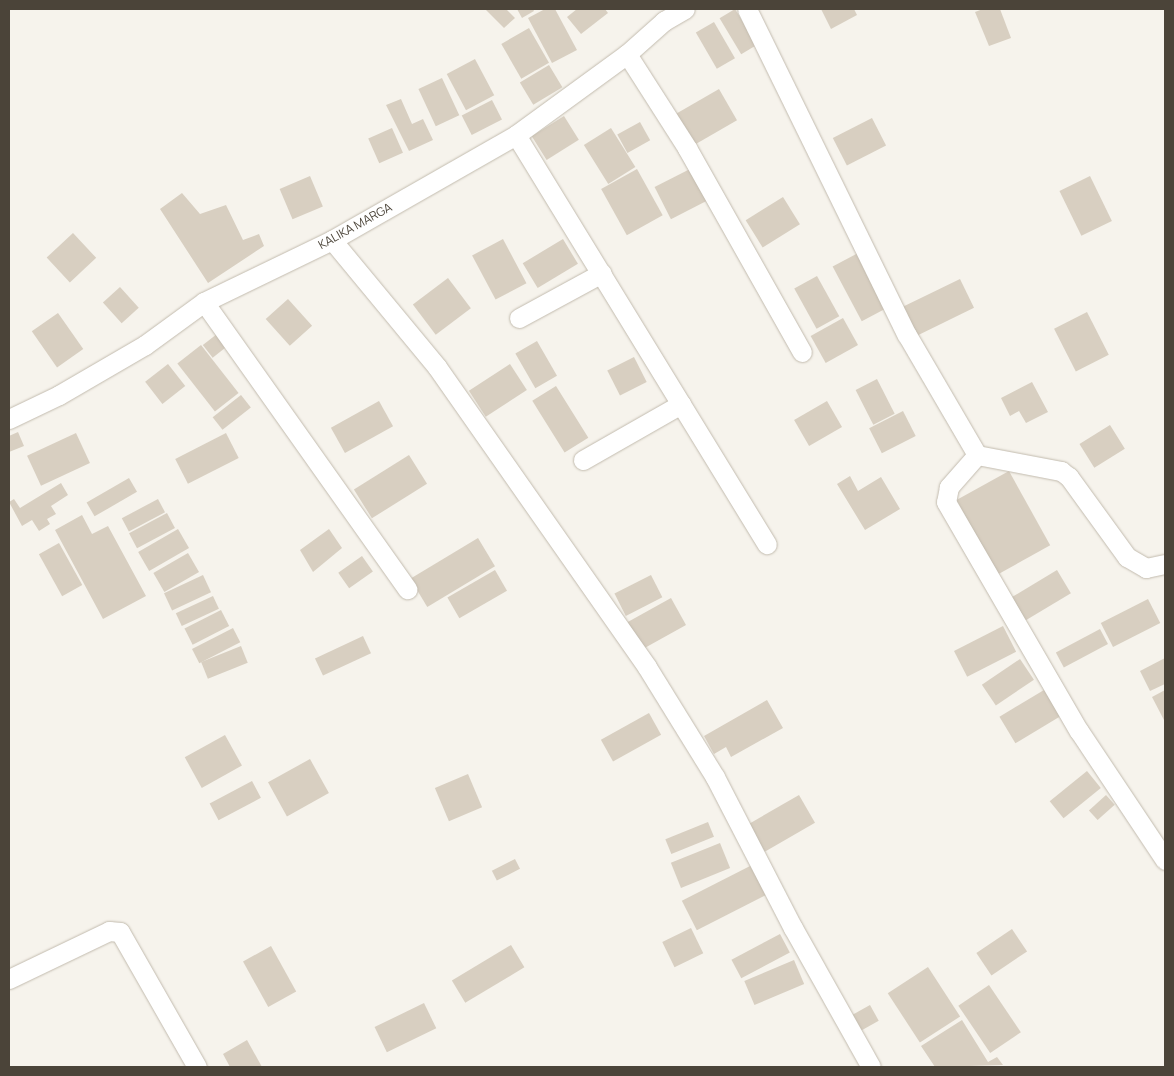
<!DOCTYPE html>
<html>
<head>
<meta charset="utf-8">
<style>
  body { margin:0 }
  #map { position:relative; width:1174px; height:1076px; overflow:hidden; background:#f6f3ec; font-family:Manrope,sans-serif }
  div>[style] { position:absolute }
  .building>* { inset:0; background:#d8cfc1; transform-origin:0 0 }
  .roads { filter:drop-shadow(0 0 1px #c2bbae) drop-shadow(0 0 1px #c2bbae) }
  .street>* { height:19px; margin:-9.5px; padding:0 9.5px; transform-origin:9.5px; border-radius:9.5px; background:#fff }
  span { translate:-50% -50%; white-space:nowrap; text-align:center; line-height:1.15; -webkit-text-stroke:4.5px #fff; paint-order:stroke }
  .street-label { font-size:12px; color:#4b4439 }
  .frame { position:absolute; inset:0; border:10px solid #4b4439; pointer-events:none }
</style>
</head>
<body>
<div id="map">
  <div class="building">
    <i style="clip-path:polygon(485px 9px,506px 9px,515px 18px,504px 28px)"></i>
    <i style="clip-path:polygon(517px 9px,533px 9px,534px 11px,522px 18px)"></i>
    <i style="clip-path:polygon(545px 9px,555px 9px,577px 50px,552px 63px,528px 18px)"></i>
    <i style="clip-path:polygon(577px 9px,605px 9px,608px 13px,581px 34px,567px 17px)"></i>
    <i style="left:735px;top:9px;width:42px;height:18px;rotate:59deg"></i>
    <i style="clip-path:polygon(821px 9px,854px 9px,857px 15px,831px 29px)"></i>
    <i style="clip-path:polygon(983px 9px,1000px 9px,1011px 38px,989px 46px,975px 12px)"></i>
    <i style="left:714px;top:22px;width:42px;height:21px;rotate:60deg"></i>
    <i style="left:529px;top:28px;width:40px;height:32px;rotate:60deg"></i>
    <i style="left:475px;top:59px;width:41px;height:32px;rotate:62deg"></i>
    <i style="left:549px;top:65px;width:26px;height:34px;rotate:59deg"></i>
    <i style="left:442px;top:78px;width:41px;height:26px;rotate:65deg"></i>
    <i style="left:719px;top:89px;width:36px;height:50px;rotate:60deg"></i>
    <i style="clip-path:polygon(401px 99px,412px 124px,423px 119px,433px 140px,409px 151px,386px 105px)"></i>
    <i style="left:492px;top:100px;width:22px;height:34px;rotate:63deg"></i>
    <i style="left:564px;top:116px;width:28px;height:38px;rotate:58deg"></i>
    <i style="left:872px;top:118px;width:31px;height:44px;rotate:63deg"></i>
    <i style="left:640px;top:122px;width:21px;height:26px;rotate:61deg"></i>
    <i style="left:392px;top:128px;width:27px;height:26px;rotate:66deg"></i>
    <i style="left:611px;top:128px;width:46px;height:32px;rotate:58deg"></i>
    <i style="left:692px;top:168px;width:36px;height:42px;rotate:63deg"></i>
    <i style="left:637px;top:169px;width:53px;height:41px;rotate:61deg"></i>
    <i style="left:310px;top:176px;width:33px;height:33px;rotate:67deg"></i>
    <i style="left:1090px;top:176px;width:50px;height:34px;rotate:64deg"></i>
    <i style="clip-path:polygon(182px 193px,200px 214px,226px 205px,243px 240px,259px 234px,264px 246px,208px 283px,160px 209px)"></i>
    <i style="left:783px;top:197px;width:32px;height:44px;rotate:58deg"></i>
    <i style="left:73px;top:233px;width:34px;height:36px;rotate:47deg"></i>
    <i style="left:503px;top:239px;width:50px;height:35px;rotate:62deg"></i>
    <i style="left:563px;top:239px;width:29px;height:47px;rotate:59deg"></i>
    <i style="left:860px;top:252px;width:62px;height:31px;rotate:62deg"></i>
    <i style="left:817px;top:276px;width:46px;height:26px;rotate:61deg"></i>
    <i style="left:448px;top:278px;width:38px;height:44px;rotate:53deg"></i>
    <i style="left:960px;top:279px;width:32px;height:63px;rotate:64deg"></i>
    <i style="left:120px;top:287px;width:28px;height:23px;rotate:48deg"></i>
    <i style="left:288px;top:299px;width:36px;height:30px;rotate:48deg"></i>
    <i style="left:1087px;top:312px;width:48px;height:37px;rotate:63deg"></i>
    <i style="left:58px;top:313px;width:44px;height:32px;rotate:55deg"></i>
    <i style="left:843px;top:318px;width:31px;height:37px;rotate:61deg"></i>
    <i style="left:217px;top:334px;width:16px;height:18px;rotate:52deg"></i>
    <i style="left:537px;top:341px;width:40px;height:25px;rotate:60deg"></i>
    <i style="left:201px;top:345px;width:61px;height:30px;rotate:52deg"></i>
    <i style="left:634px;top:357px;width:28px;height:30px;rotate:63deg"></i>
    <i style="left:168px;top:364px;width:28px;height:29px;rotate:52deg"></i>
    <i style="left:510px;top:364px;width:31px;height:49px;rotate:57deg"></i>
    <i style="left:877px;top:379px;width:39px;height:24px;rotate:63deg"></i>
    <i style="clip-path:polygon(1032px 382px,1048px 412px,1026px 423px,1019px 411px,1010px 416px,1001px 398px)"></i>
    <i style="left:556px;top:386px;width:61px;height:28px;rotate:58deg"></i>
    <i style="left:241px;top:395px;width:16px;height:36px;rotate:52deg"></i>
    <i style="left:379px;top:401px;width:29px;height:55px;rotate:61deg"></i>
    <i style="left:827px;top:401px;width:30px;height:38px;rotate:60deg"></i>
    <i style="left:903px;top:411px;width:28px;height:38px;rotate:63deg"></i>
    <i style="left:1110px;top:425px;width:28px;height:36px;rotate:58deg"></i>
    <i style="clip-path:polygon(18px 432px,24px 446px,9px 452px,9px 436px)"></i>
    <i style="left:76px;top:433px;width:33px;height:54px;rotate:65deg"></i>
    <i style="left:226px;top:433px;width:28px;height:57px;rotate:63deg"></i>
    <i style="left:409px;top:455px;width:34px;height:65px;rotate:58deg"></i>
    <i style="left:1009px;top:471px;width:85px;height:60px;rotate:61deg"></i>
    <i style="clip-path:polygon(850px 476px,858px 491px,881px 477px,900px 509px,865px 530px,837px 484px)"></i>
    <i style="left:129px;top:478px;width:16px;height:49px;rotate:60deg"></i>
    <i style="clip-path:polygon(61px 483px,68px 495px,51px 506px,56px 514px,47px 519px,50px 524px,39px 531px,32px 520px,22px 526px,9px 502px,14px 499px,20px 508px)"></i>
    <i style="left:158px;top:499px;width:15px;height:41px;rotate:62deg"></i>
    <i style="left:167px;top:513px;width:17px;height:43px;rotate:62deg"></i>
    <i style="clip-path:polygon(82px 515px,92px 534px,108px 526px,146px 596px,103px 619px,55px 530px)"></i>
    <i style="left:178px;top:529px;width:22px;height:46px;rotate:60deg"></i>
    <i style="clip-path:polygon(329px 529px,342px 548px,313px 572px,300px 550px)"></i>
    <i style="left:478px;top:538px;width:33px;height:79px;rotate:59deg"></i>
    <i style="left:59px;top:543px;width:48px;height:23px;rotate:61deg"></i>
    <i style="left:188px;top:553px;width:22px;height:40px;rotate:60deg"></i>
    <i style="left:362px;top:556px;width:19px;height:29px;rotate:55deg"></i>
    <i style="left:495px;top:570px;width:24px;height:55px;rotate:60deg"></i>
    <i style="left:1057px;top:570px;width:27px;height:55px;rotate:59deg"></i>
    <i style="left:203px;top:575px;width:19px;height:43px;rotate:65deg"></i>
    <i style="left:651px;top:575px;width:25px;height:41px;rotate:63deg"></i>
    <i style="left:213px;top:596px;width:14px;height:41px;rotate:65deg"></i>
    <i style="left:671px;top:598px;width:31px;height:53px;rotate:61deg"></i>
    <i style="left:1148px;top:599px;width:27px;height:53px;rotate:63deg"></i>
    <i style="left:221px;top:610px;width:18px;height:41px;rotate:63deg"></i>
    <i style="left:1003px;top:626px;width:29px;height:55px;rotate:63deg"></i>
    <i style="left:233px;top:628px;width:16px;height:46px;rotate:63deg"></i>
    <i style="left:1100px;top:629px;width:17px;height:50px;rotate:62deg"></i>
    <i style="left:363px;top:636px;width:19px;height:53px;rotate:65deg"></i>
    <i style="left:241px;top:646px;width:18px;height:43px;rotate:68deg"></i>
    <i style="clip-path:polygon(1165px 658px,1165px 684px,1150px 691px,1140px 671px)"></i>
    <i style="left:1020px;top:659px;width:25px;height:46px;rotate:56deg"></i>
    <i style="left:1044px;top:690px;width:31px;height:52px;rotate:59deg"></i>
    <i style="clip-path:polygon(1165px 690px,1165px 722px,1152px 697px)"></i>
    <i style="clip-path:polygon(767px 700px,783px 728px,731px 757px,726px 747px,714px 754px,704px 736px)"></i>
    <i style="left:649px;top:713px;width:25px;height:55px;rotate:61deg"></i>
    <i style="left:225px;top:735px;width:35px;height:46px;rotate:61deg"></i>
    <i style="left:310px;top:759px;width:39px;height:48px;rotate:61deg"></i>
    <i style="left:1087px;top:771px;width:22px;height:48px;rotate:51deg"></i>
    <i style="left:468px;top:774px;width:36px;height:36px;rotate:67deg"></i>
    <i style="left:252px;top:781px;width:19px;height:48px;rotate:62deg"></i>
    <i style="left:799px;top:795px;width:32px;height:58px;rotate:60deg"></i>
    <i style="left:1106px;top:795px;width:13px;height:23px;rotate:48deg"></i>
    <i style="left:708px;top:822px;width:16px;height:46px;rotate:68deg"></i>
    <i style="left:720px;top:843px;width:27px;height:53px;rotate:68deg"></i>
    <i style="left:515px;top:859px;width:11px;height:26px;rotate:63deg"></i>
    <i style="left:754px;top:864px;width:33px;height:81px;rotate:63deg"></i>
    <i style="left:691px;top:928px;width:28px;height:32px;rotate:64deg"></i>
    <i style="left:1012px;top:929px;width:27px;height:43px;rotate:56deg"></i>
    <i style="left:780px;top:934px;width:21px;height:55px;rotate:62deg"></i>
    <i style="left:511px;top:945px;width:26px;height:69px;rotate:59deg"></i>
    <i style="left:271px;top:946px;width:52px;height:32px;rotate:61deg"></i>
    <i style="left:794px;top:960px;width:26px;height:54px;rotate:67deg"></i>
    <i style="left:928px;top:967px;width:59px;height:48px;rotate:57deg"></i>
    <i style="left:989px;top:985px;width:57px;height:37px;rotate:56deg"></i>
    <i style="left:424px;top:1003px;width:28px;height:55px;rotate:64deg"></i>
    <i style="left:870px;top:1005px;width:18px;height:23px;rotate:61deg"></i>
    <i style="clip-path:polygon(962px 1020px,988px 1062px,997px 1057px,1003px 1065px,935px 1067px,921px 1046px)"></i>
    <i style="clip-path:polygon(247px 1040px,262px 1067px,230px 1067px,223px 1054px)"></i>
  </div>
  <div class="roads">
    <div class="street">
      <i style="left:747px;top:9px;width:363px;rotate:63.9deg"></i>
      <i style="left:907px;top:335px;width:139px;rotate:59.7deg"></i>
      <i style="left:977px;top:455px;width:86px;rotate:10.8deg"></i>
      <i style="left:1061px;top:471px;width:10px;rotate:37deg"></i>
      <i style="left:1069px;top:477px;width:99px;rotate:54.1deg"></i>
      <i style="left:1127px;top:557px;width:22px;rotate:30deg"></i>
      <i style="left:1146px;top:568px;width:19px;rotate:-12deg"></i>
      <i style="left:627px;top:54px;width:112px;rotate:57.4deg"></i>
      <i style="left:687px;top:148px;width:234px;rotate:60.6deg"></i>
      <i style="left:516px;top:135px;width:480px;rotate:58.5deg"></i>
      <i style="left:332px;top:240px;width:165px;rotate:50.4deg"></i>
      <i style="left:437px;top:367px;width:366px;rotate:55deg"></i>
      <i style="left:647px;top:667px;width:129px;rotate:58.3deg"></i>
      <i style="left:715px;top:777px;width:170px;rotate:62.7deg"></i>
      <i style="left:793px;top:928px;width:159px;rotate:60.7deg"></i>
      <i style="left:204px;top:302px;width:352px;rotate:54.7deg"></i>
      <i style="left:519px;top:318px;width:94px;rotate:-28.5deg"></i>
      <i style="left:9px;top:419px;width:55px;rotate:-25.6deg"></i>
      <i style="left:59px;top:395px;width:99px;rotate:-30.2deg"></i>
      <i style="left:145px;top:345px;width:73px;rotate:-36.1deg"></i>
      <i style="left:204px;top:302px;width:142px;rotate:-25.8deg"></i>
      <i style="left:332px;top:240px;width:212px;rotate:-29.7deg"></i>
      <i style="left:516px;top:135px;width:137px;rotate:-36.1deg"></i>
      <i style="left:627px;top:54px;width:50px;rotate:-41.7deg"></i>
      <i style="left:664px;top:21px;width:24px;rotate:-30deg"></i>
      <i style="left:977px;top:455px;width:43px;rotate:131.2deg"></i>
      <i style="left:949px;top:487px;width:15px;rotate:101deg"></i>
      <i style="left:946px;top:502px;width:265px;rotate:59.9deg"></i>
      <i style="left:1079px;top:731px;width:155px;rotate:56.3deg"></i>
      <i style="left:583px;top:460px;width:113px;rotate:-29.7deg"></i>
      <i style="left:9px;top:979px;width:111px;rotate:-25.6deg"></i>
      <i style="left:109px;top:931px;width:11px;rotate:5deg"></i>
      <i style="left:120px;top:932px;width:155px;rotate:60.3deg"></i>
    </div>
  </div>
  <div class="street-label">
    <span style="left:355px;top:226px;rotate:-29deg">KALIKA MARGA</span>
  </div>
  <div class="frame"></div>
</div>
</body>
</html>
